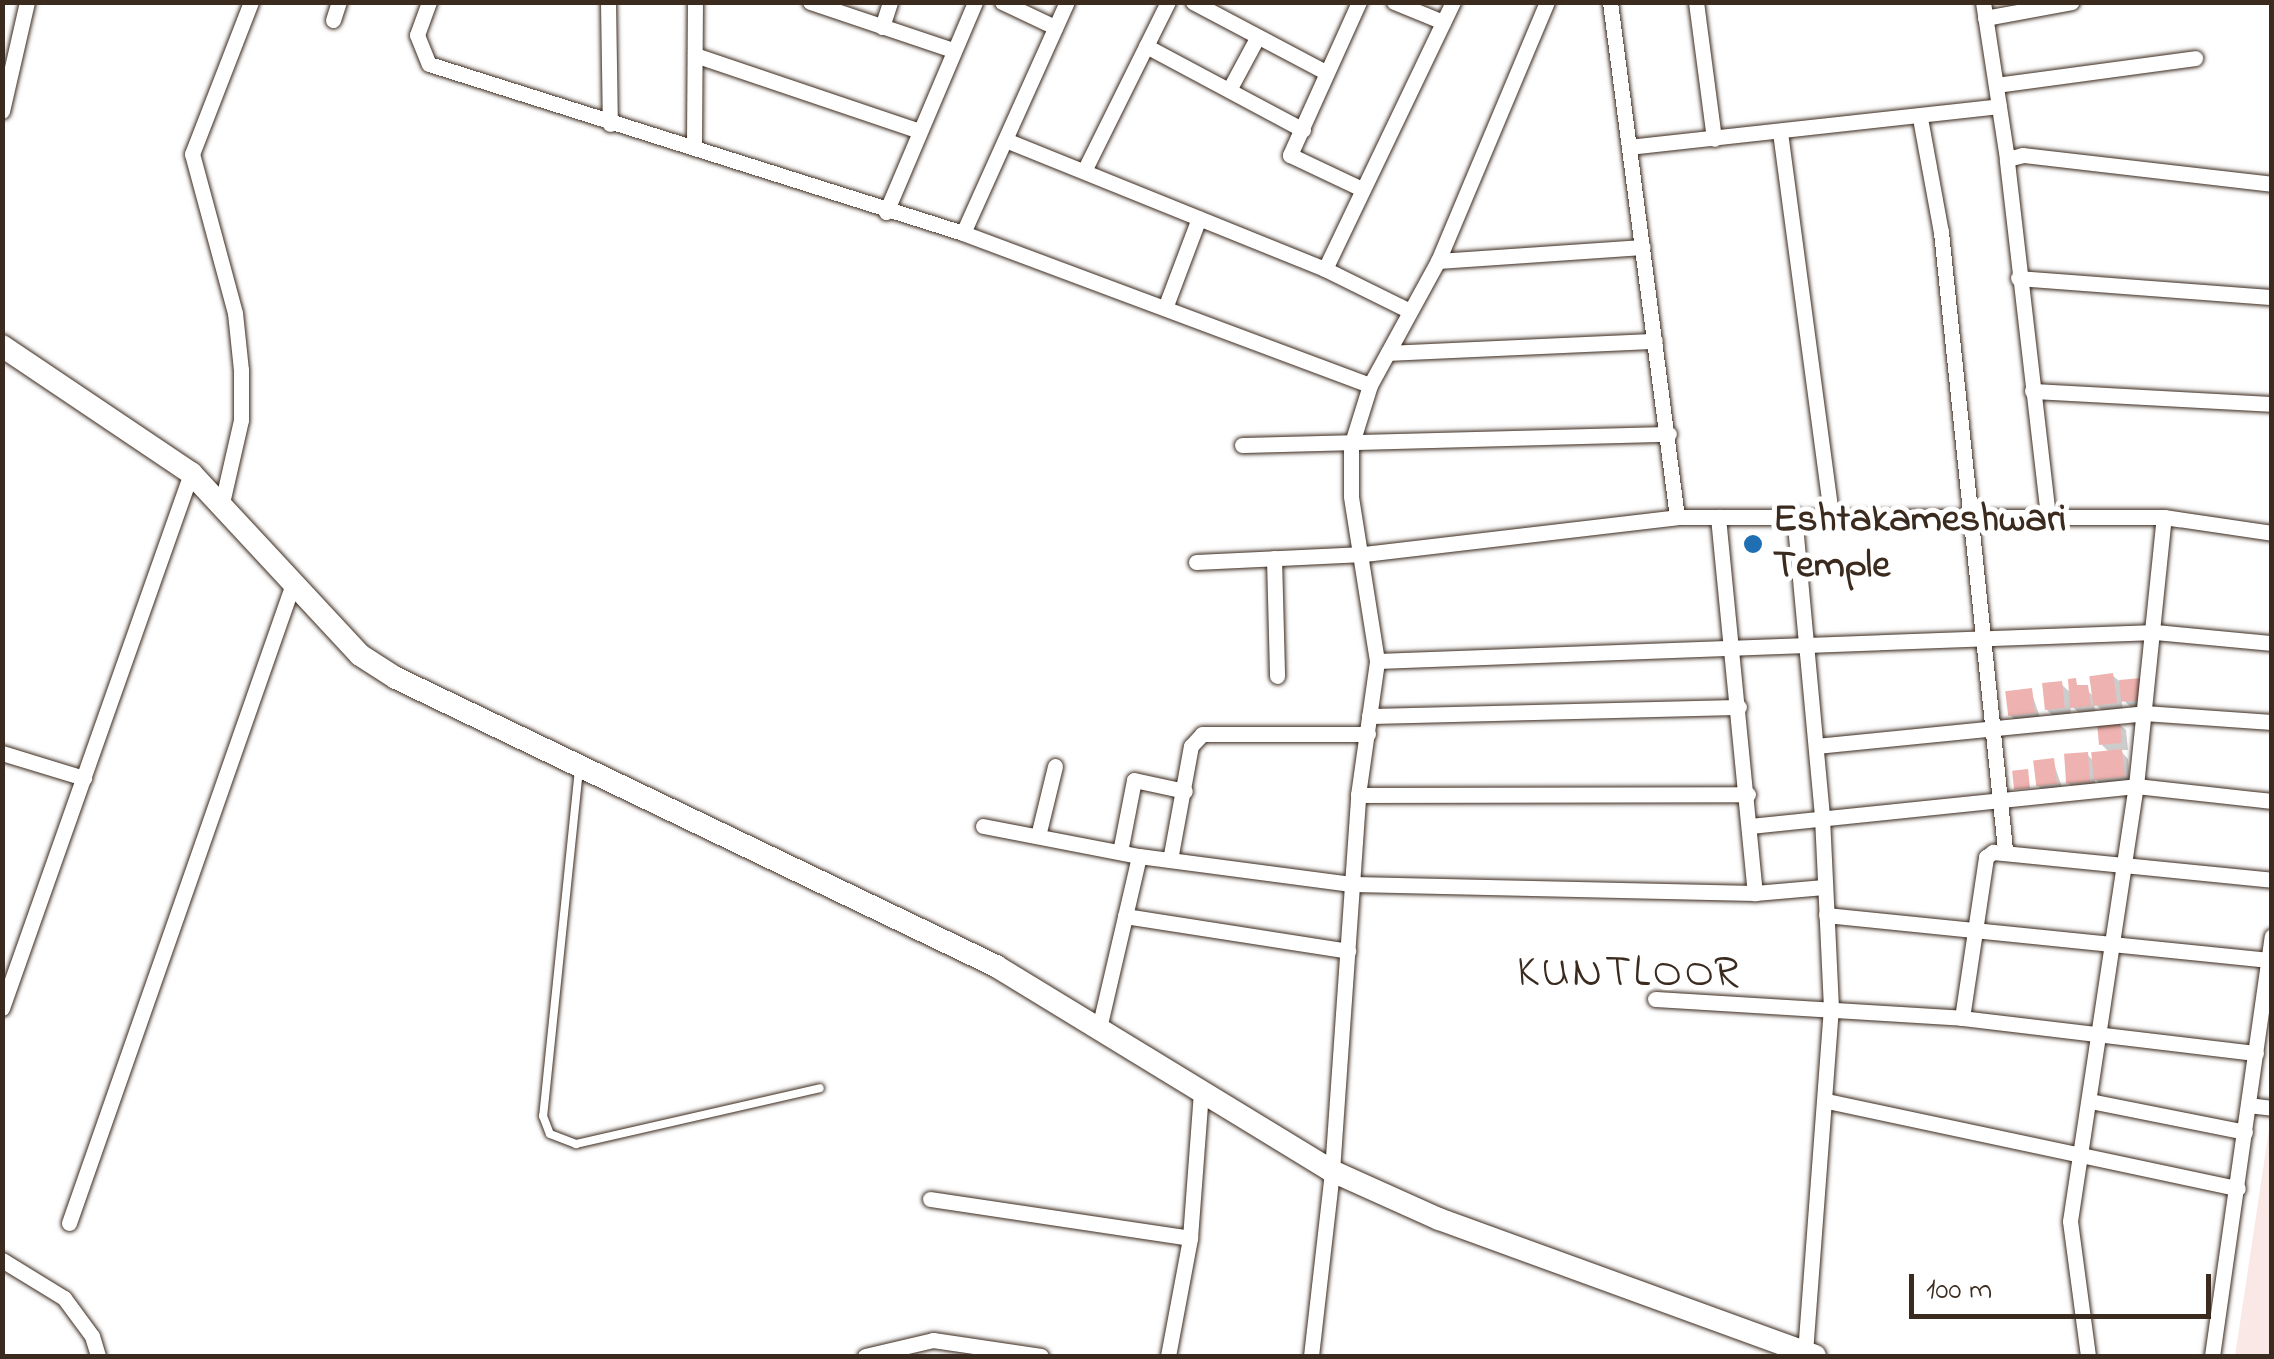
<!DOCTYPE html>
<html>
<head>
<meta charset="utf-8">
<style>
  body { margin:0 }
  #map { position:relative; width:2274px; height:1359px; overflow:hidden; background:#fff; font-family:"Indie Flower",sans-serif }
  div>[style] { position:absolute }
  .built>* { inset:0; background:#fae8e7 }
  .shadow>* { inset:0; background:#0003 }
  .building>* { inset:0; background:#eeb3b0; transform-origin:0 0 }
  .roads { filter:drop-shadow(0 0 2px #3b2a1e) drop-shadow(0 0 2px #3b2a1e) }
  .lane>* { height:8px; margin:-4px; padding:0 4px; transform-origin:4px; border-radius:4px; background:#fff }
  .street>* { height:15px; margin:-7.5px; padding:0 7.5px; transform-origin:7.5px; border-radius:7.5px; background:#fff }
  .secondary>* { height:22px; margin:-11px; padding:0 11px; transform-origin:11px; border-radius:11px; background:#fff }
  .dots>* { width:28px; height:28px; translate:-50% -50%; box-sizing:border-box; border:5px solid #fff; border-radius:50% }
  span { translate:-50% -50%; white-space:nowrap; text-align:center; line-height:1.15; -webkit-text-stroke:10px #fff; paint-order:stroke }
  .poi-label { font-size:40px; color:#3b2a1e; font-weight:700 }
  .left { translate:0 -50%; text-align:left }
  .quarter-label { font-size:45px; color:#3b2a1e; letter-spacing:2.5px }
  .frame { position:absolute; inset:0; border:5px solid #3b2a1e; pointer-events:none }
  .scale { position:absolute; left:1909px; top:1274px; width:302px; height:45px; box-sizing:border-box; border:5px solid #3b2a1e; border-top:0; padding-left:12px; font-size:30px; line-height:35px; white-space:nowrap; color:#3b2a1e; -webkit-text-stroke:8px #fff; paint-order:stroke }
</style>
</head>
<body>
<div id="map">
  <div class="built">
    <i style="clip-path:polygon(2270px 1123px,2271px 1356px,2235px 1356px)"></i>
  </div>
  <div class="shadow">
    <i style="clip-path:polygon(2112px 675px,2149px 706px,2132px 708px,2121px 698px,2123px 709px,2103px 711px,2093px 702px,2096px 713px,2080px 714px,2070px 704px,2071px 714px,2054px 717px,2047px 710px,2061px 684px,2072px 694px,2070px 683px,2084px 687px,2095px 698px)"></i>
    <i style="clip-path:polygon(2031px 691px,2041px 720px,2018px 722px,2011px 716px)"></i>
    <i style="clip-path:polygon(2119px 724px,2126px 730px,2128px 750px,2120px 750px,2128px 759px,2130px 783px,2103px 786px,2095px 779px,2096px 788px,2076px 790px,2069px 784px,2087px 754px,2094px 762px,2110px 753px,2102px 745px)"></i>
    <i style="clip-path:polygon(2053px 761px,2063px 790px,2045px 792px,2038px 786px)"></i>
  </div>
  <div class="building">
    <i style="left:2113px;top:673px;width:30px;height:24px;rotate:82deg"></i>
    <i style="clip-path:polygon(2076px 678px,2077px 685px,2088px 685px,2091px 706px,2070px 708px,2068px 679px)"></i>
    <i style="left:2141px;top:678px;width:22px;height:22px;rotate:85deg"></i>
    <i style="left:2062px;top:681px;width:27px;height:20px;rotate:84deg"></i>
    <i style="left:2032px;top:688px;width:25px;height:27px;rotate:83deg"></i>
    <i style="left:2120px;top:721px;width:22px;height:23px;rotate:85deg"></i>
    <i style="left:2122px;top:749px;width:28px;height:31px;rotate:84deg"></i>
    <i style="left:2088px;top:752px;width:30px;height:24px;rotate:86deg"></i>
    <i style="left:2054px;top:758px;width:26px;height:21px;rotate:83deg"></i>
    <i style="left:2028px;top:769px;width:19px;height:16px;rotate:84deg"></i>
  </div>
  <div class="roads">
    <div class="lane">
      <i style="left:579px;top:769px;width:349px;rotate:95.9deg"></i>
      <i style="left:543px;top:1116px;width:19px;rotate:69deg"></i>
      <i style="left:550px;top:1134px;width:28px;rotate:21deg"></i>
      <i style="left:576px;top:1144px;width:250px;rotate:-12.9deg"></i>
    </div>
    <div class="street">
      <i style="left:429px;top:2px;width:35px;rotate:110deg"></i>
      <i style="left:417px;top:35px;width:31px;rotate:68deg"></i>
      <i style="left:429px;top:64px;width:560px;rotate:17.56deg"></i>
      <i style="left:963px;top:233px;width:434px;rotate:20.5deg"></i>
      <i style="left:608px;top:2px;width:122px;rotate:89.1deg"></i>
      <i style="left:810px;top:2px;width:151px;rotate:18.6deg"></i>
      <i style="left:1002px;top:2px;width:59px;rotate:25.3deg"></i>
      <i style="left:1193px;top:2px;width:149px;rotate:27.9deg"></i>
      <i style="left:1359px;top:2px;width:168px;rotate:114.3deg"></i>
      <i style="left:1290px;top:155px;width:80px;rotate:25.3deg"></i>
      <i style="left:1394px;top:2px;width:53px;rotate:22.2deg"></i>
      <i style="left:1610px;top:2px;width:519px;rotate:82.59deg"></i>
      <i style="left:1696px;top:2px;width:138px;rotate:82.5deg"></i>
      <i style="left:1983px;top:2px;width:159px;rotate:81.3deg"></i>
      <i style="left:1985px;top:18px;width:88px;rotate:-10.4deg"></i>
      <i style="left:333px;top:20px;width:19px;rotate:-72deg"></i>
      <i style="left:882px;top:27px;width:26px;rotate:-72deg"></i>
      <i style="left:1146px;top:46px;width:178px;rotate:28.1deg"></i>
      <i style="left:695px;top:55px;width:237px;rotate:18.7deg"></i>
      <i style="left:1996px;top:85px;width:201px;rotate:-7.7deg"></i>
      <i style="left:1229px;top:90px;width:59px;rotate:-61.7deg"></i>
      <i style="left:2px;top:111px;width:112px;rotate:-77.1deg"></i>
      <i style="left:1920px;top:118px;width:116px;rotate:79.6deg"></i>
      <i style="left:1941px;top:232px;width:620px;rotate:84.08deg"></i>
      <i style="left:1780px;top:132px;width:385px;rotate:82.4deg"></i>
      <i style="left:1008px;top:141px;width:342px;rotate:22deg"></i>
      <i style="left:1325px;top:269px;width:90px;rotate:26.3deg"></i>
      <i style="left:694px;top:143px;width:141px;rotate:-89.6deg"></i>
      <i style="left:1629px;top:147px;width:372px;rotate:-6.3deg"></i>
      <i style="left:1084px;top:171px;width:189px;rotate:-63.6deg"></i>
      <i style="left:886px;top:212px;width:228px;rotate:-67deg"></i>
      <i style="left:963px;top:233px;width:253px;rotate:-65.8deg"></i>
      <i style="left:1438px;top:261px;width:205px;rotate:-3.9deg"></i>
      <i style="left:1325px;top:269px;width:296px;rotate:-64.4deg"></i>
      <i style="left:2018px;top:278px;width:255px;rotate:4.3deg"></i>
      <i style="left:1165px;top:308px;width:96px;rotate:-69.3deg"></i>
      <i style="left:1388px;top:353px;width:267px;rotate:-2.6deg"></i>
      <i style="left:2032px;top:391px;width:240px;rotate:3.1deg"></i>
      <i style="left:1242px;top:445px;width:427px;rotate:-1.5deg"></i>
      <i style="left:222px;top:503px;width:85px;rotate:-77.1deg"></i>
      <i style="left:241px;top:420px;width:50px;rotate:-90deg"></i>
      <i style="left:241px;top:370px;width:57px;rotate:-96deg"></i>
      <i style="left:235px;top:313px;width:165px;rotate:-105.1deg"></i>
      <i style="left:192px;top:154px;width:163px;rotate:-68.8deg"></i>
      <i style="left:1794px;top:514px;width:304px;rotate:84.7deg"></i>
      <i style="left:1822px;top:817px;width:190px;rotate:87.3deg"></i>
      <i style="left:1831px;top:1007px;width:350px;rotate:94.3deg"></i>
      <i style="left:2048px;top:516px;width:359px;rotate:-96.6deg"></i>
      <i style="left:2007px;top:159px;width:16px;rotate:-14deg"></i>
      <i style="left:2023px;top:155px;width:251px;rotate:6.6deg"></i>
      <i style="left:1718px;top:517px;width:378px;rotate:84.4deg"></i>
      <i style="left:1274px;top:558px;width:118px;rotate:88.5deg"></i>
      <i style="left:1196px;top:562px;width:168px;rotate:-2.7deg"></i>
      <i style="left:1364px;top:554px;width:315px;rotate:-6.7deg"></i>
      <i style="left:1677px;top:517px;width:487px"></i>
      <i style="left:2164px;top:517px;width:109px;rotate:8.4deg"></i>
      <i style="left:1377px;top:661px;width:779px;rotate:-2.13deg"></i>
      <i style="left:2155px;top:632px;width:118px;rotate:5.4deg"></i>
      <i style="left:1369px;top:716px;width:370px;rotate:-1.4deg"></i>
      <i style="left:1816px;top:746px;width:330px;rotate:-5.7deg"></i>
      <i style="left:2144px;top:713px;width:128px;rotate:4deg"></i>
      <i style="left:2px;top:753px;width:86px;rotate:17deg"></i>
      <i style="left:1358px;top:795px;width:390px;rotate:-0.1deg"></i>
      <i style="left:983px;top:826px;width:159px;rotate:10.9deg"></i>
      <i style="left:1139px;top:856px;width:216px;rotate:7.5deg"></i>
      <i style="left:1353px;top:884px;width:402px;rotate:1.3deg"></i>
      <i style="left:1755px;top:893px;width:69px;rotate:-5deg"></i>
      <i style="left:1750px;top:826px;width:388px;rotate:-5.9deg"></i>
      <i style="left:2136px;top:786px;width:137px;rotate:6.3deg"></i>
      <i style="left:1038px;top:836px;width:72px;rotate:-76.3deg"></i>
      <i style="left:1120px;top:852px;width:73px;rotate:-79deg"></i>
      <i style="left:1134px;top:780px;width:52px;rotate:12.2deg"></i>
      <i style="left:1170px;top:860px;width:116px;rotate:-79.6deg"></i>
      <i style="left:1191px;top:746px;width:16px;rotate:-47deg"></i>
      <i style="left:1202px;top:734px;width:166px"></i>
      <i style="left:1826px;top:915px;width:448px;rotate:5.8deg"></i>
      <i style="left:1125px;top:916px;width:226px;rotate:8.9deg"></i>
      <i style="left:1655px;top:999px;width:308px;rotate:3.5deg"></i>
      <i style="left:1962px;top:1018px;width:296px;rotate:6.8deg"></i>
      <i style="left:2px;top:1008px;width:567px;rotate:-70.54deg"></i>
      <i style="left:1962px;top:1018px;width:163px;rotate:-81.5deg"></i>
      <i style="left:1986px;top:857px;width:9px;rotate:-36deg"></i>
      <i style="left:1993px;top:852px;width:280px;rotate:5.7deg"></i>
      <i style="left:1100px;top:1024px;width:172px;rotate:-76.9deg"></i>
      <i style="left:1827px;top:1101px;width:420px;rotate:12deg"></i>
      <i style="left:2090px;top:1101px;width:158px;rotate:11.3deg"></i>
      <i style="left:2248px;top:1105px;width:24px;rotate:7deg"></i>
      <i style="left:930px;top:1199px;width:263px;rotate:8.5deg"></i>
      <i style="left:69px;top:1223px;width:680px;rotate:-70.69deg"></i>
      <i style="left:2px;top:1260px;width:73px;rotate:31.5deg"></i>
      <i style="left:64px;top:1298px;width:47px;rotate:53.6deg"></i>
      <i style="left:92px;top:1336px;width:21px;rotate:73deg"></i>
      <i style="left:865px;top:1356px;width:70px;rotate:-13.2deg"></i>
      <i style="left:933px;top:1340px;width:109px;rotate:8.4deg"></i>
      <i style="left:1168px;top:1356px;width:120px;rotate:-79.4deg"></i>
      <i style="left:1190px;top:1238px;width:146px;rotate:-85.7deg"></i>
      <i style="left:1311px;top:1356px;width:186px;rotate:-83.5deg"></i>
      <i style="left:1332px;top:1171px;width:377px;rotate:-86deg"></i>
      <i style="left:1358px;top:795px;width:135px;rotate:-81.9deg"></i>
      <i style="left:1377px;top:661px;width:167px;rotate:-99deg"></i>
      <i style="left:1351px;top:496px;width:50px;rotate:-90deg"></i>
      <i style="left:1351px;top:446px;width:64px;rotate:-72.7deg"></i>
      <i style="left:1370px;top:385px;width:141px;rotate:-61.3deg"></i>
      <i style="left:1438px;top:261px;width:281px;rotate:-67.2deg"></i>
      <i style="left:2088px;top:1356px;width:136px;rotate:-97.6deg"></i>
      <i style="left:2070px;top:1221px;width:440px;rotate:-81.4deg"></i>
      <i style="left:2136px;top:786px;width:270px;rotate:-84.1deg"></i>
      <i style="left:2212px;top:1356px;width:424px;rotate:-81.9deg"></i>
    </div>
    <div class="secondary">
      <i style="left:2px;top:346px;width:228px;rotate:33.9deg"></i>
      <i style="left:191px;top:473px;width:248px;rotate:47.1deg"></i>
      <i style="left:360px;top:655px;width:43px;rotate:32.6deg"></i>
      <i style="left:396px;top:678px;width:666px;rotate:25.64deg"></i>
      <i style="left:996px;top:966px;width:394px;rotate:31.4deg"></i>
      <i style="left:1332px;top:1171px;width:117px;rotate:24.2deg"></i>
      <i style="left:1439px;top:1219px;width:400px;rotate:20deg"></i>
    </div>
  </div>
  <div class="dots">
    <i style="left:1753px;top:544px;background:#1f6fb2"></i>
  </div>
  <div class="poi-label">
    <span class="left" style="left:1773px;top:544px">Eshtakameshwari<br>Temple</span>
  </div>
  <div class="quarter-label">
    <span style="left:1629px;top:975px">KUNTLOOR</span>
  </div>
  <div class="frame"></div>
  <div class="scale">100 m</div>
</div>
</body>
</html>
